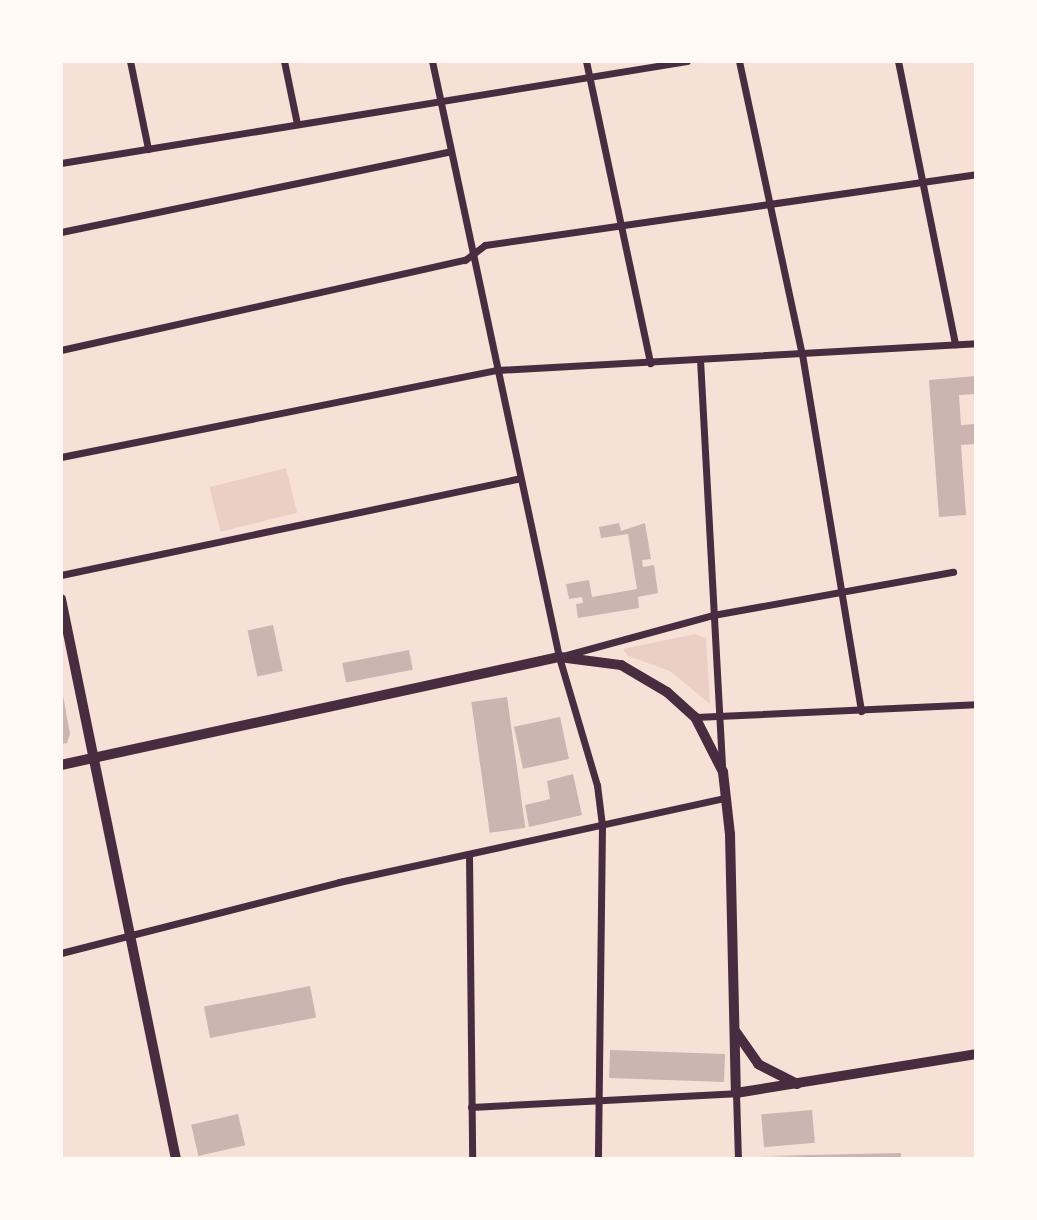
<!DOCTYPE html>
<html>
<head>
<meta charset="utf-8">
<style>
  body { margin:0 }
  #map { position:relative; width:1037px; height:1220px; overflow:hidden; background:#f7e1d7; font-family:Spectral,serif }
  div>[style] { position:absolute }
  .green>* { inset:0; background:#ebcfc5; transform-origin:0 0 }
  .building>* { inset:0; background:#ccb4b1; transform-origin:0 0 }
  .minor>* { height:7px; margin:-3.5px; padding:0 3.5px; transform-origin:3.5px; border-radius:3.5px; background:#4a2c40 }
  .secondary>* { height:10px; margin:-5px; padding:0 5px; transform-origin:5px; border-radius:5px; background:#4a2c40 }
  span { translate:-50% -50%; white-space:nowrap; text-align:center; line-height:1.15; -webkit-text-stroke:5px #fffaf5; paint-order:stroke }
  .frame { position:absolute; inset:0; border:63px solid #fffaf5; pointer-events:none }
</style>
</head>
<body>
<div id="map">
  <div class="green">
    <i style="left:286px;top:468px;width:46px;height:79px;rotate:76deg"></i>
    <i style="clip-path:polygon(695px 634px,706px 638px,710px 704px,670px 671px,628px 656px,623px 649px)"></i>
  </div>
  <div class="building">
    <i style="clip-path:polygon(976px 376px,976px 394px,959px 395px,961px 425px,976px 424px,976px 444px,961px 445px,966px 515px,939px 517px,929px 380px)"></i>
    <i style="clip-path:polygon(619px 523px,621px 531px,645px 523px,651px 559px,642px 560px,643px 567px,654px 565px,658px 593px,638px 597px,639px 608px,578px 618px,576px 604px,583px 603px,582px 597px,569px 599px,566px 584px,589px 580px,592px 597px,637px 589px,628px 534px,601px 538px,599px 527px)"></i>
    <i style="left:273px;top:625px;width:47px;height:26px;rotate:78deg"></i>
    <i style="left:409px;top:650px;width:20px;height:68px;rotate:79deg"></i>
    <i style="clip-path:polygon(61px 685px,70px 734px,67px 743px,61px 744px)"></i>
    <i style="left:507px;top:697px;width:132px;height:36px;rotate:82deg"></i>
    <i style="left:560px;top:717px;width:43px;height:47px;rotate:78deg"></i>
    <i style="clip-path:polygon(573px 774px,582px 815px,529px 827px,525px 805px,550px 799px,547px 781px)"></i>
    <i style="left:310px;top:986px;width:32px;height:108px;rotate:79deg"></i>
    <i style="left:725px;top:1054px;width:28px;height:115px;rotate:92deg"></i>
    <i style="left:812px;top:1110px;width:33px;height:51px;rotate:85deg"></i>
    <i style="left:238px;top:1114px;width:32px;height:48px;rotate:77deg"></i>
    <i style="clip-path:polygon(901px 1153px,901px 1159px,760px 1156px)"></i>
  </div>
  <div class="minor">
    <i style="left:130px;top:61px;width:90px;rotate:78.4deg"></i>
    <i style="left:284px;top:61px;width:64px;rotate:78.3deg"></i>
    <i style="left:432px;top:61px;width:609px;rotate:77.97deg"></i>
    <i style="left:559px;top:657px;width:134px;rotate:73.5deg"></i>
    <i style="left:597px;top:785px;width:40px;rotate:82.9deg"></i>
    <i style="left:602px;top:825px;width:334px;rotate:90.7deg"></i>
    <i style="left:586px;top:61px;width:309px;rotate:78deg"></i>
    <i style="left:739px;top:61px;width:300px;rotate:77.9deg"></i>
    <i style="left:802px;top:354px;width:362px;rotate:80.6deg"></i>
    <i style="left:898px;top:61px;width:289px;rotate:78.6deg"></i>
    <i style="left:61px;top:163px;width:634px;rotate:-9.25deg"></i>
    <i style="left:61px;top:232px;width:398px;rotate:-11.7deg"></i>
    <i style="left:61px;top:350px;width:414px;rotate:-12.6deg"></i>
    <i style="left:465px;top:260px;width:25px;rotate:-37deg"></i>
    <i style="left:485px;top:245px;width:496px;rotate:-8.2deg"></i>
    <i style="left:700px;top:359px;width:410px;rotate:86.9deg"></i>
    <i style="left:61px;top:457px;width:446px;rotate:-11.3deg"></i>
    <i style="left:498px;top:370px;width:479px;rotate:-3.2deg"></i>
    <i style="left:61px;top:575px;width:469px;rotate:-11.9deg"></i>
    <i style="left:563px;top:656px;width:156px;rotate:-15.3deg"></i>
    <i style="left:713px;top:615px;width:244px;rotate:-10.2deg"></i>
    <i style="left:695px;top:717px;width:281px;rotate:-2.6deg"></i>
    <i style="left:469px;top:854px;width:305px;rotate:89.4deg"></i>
    <i style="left:61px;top:953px;width:287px;rotate:-14.3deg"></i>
    <i style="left:339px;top:882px;width:395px;rotate:-12.3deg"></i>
    <i style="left:471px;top:1107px;width:265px;rotate:-3deg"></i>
    <i style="left:736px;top:1093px;width:66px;rotate:88.3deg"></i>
  </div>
  <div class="secondary">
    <i style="left:61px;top:599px;width:572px;rotate:78.4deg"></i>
    <i style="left:61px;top:765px;width:510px;rotate:-12.24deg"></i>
    <i style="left:559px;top:657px;width:63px;rotate:7.4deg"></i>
    <i style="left:621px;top:665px;width:53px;rotate:30.4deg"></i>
    <i style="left:667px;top:692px;width:38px;rotate:42deg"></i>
    <i style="left:695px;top:717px;width:62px;rotate:63deg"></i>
    <i style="left:723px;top:772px;width:62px;rotate:83.6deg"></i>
    <i style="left:730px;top:834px;width:259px;rotate:88.7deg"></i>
    <i style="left:736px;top:1093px;width:243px;rotate:-9.2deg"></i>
    <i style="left:736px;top:1032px;width:39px;rotate:55deg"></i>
    <i style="left:758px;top:1064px;width:44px;rotate:27.1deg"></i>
  </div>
  <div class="frame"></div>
</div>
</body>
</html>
